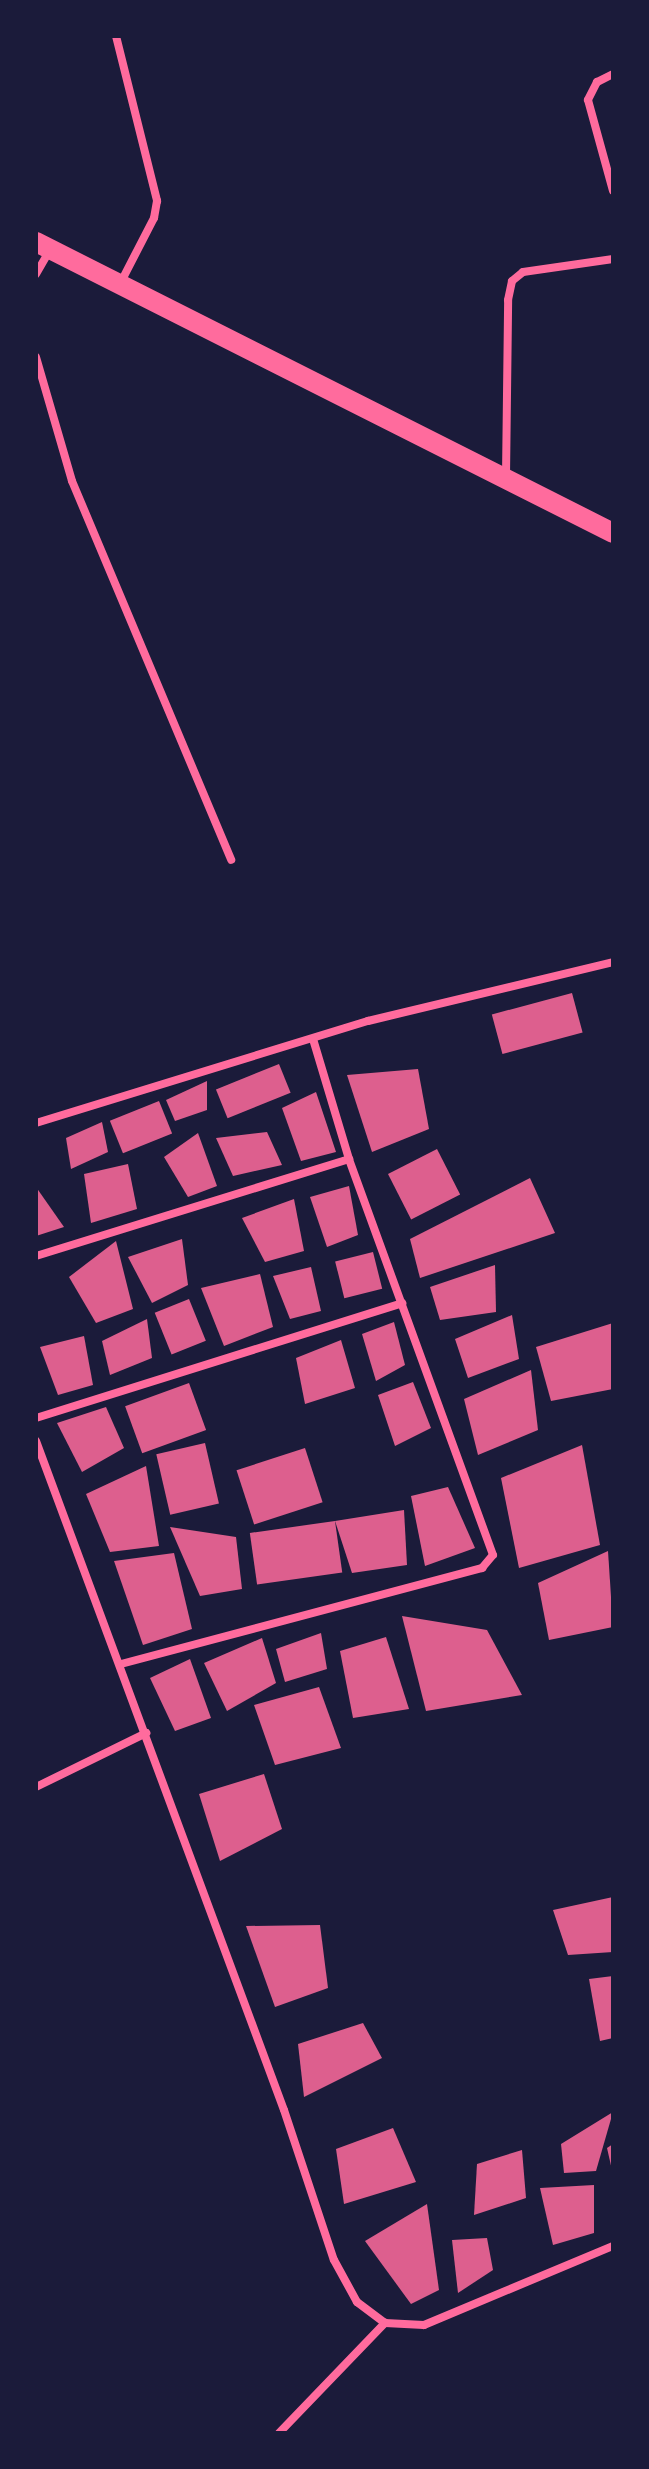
<!DOCTYPE html>
<html>
<head>
<meta charset="utf-8">
<style>
  body { margin:0 }
  #map { position:relative; width:649px; height:2469px; overflow:hidden; background:#1b1b3a; font-family:"DM Sans",sans-serif }
  div>[style] { position:absolute }
  .building>* { inset:0; background:#dd5f8e; transform-origin:0 0 }
  .minor>* { height:8px; margin:-4px; padding:0 4px; transform-origin:4px; border-radius:4px; background:#ff6b9d }
  .primary>* { height:20px; margin:-10px; padding:0 10px; transform-origin:10px; border-radius:10px; background:#ff6b9d }
  span { translate:-50% -50%; white-space:nowrap; text-align:center; line-height:1.15; -webkit-text-stroke:7px #1b1b3a; paint-order:stroke }
  .frame { position:absolute; inset:0; border:38px solid #1b1b3a; pointer-events:none }
</style>
</head>
<body>
<div id="map">
  <div class="building">
    <i style="left:572px;top:993px;width:41px;height:83px;rotate:75deg"></i>
    <i style="left:279px;top:1064px;width:31px;height:68px;rotate:68deg"></i>
    <i style="clip-path:polygon(418px 1069px,429px 1129px,372px 1152px,347px 1075px)"></i>
    <i style="clip-path:polygon(207px 1081px,207px 1110px,175px 1121px,166px 1100px)"></i>
    <i style="clip-path:polygon(316px 1092px,336px 1152px,301px 1161px,282px 1108px)"></i>
    <i style="left:159px;top:1101px;width:35px;height:53px;rotate:68deg"></i>
    <i style="clip-path:polygon(102px 1122px,108px 1152px,71px 1169px,66px 1138px)"></i>
    <i style="clip-path:polygon(267px 1132px,282px 1165px,233px 1176px,216px 1138px)"></i>
    <i style="clip-path:polygon(198px 1133px,217px 1186px,188px 1197px,164px 1157px)"></i>
    <i style="left:437px;top:1149px;width:51px;height:55px;rotate:63deg"></i>
    <i style="clip-path:polygon(128px 1164px,137px 1209px,91px 1223px,84px 1174px)"></i>
    <i style="clip-path:polygon(530px 1178px,555px 1233px,420px 1278px,410px 1239px)"></i>
    <i style="clip-path:polygon(349px 1186px,358px 1235px,327px 1247px,310px 1197px)"></i>
    <i style="clip-path:polygon(36px 1187px,64px 1227px,36px 1236px)"></i>
    <i style="clip-path:polygon(294px 1199px,304px 1251px,265px 1262px,242px 1218px)"></i>
    <i style="clip-path:polygon(182px 1239px,188px 1285px,152px 1303px,128px 1257px)"></i>
    <i style="clip-path:polygon(116px 1241px,133px 1309px,96px 1323px,69px 1277px)"></i>
    <i style="left:373px;top:1252px;width:38px;height:39px;rotate:76deg"></i>
    <i style="clip-path:polygon(495px 1265px,496px 1312px,440px 1320px,430px 1287px)"></i>
    <i style="clip-path:polygon(311px 1267px,321px 1311px,290px 1319px,273px 1276px)"></i>
    <i style="clip-path:polygon(260px 1274px,273px 1327px,224px 1346px,201px 1288px)"></i>
    <i style="left:189px;top:1299px;width:45px;height:37px;rotate:68deg"></i>
    <i style="clip-path:polygon(512px 1315px,519px 1359px,468px 1378px,455px 1339px)"></i>
    <i style="clip-path:polygon(147px 1319px,152px 1358px,110px 1375px,102px 1341px)"></i>
    <i style="clip-path:polygon(394px 1322px,405px 1365px,376px 1381px,362px 1334px)"></i>
    <i style="clip-path:polygon(613px 1323px,613px 1389px,551px 1401px,536px 1347px)"></i>
    <i style="clip-path:polygon(84px 1336px,93px 1385px,58px 1395px,40px 1347px)"></i>
    <i style="clip-path:polygon(341px 1340px,355px 1388px,305px 1404px,296px 1358px)"></i>
    <i style="clip-path:polygon(531px 1370px,538px 1430px,478px 1455px,464px 1399px)"></i>
    <i style="clip-path:polygon(413px 1382px,431px 1428px,395px 1446px,378px 1395px)"></i>
    <i style="left:189px;top:1383px;width:50px;height:68px;rotate:70deg"></i>
    <i style="clip-path:polygon(106px 1407px,124px 1448px,82px 1472px,57px 1423px)"></i>
    <i style="left:205px;top:1443px;width:62px;height:50px;rotate:77deg"></i>
    <i style="clip-path:polygon(582px 1445px,600px 1545px,519px 1568px,501px 1478px)"></i>
    <i style="left:305px;top:1448px;width:57px;height:72px;rotate:72deg"></i>
    <i style="clip-path:polygon(146px 1466px,159px 1546px,110px 1552px,86px 1494px)"></i>
    <i style="clip-path:polygon(448px 1487px,475px 1548px,425px 1566px,411px 1496px)"></i>
    <i style="clip-path:polygon(404px 1510px,407px 1565px,352px 1573px,335px 1521px)"></i>
    <i style="left:335px;top:1521px;width:52px;height:86px;rotate:82deg"></i>
    <i style="clip-path:polygon(170px 1527px,236px 1537px,242px 1589px,200px 1596px)"></i>
    <i style="clip-path:polygon(608px 1551px,613px 1627px,549px 1640px,538px 1583px)"></i>
    <i style="clip-path:polygon(174px 1553px,192px 1629px,143px 1645px,114px 1561px)"></i>
    <i style="clip-path:polygon(402px 1616px,487px 1630px,522px 1695px,426px 1711px)"></i>
    <i style="clip-path:polygon(321px 1633px,327px 1669px,285px 1682px,276px 1649px)"></i>
    <i style="clip-path:polygon(386px 1637px,409px 1709px,353px 1718px,340px 1651px)"></i>
    <i style="clip-path:polygon(262px 1638px,276px 1683px,227px 1711px,204px 1663px)"></i>
    <i style="clip-path:polygon(190px 1659px,211px 1718px,175px 1731px,150px 1678px)"></i>
    <i style="clip-path:polygon(319px 1687px,341px 1748px,275px 1765px,254px 1705px)"></i>
    <i style="clip-path:polygon(264px 1774px,282px 1829px,220px 1861px,199px 1794px)"></i>
    <i style="clip-path:polygon(613px 1897px,613px 1952px,568px 1955px,553px 1910px)"></i>
    <i style="clip-path:polygon(320px 1925px,328px 1988px,275px 2007px,246px 1926px)"></i>
    <i style="clip-path:polygon(613px 1976px,613px 2038px,600px 2041px,589px 1979px)"></i>
    <i style="clip-path:polygon(363px 2023px,382px 2058px,304px 2097px,298px 2044px)"></i>
    <i style="clip-path:polygon(613px 2112px,596px 2171px,564px 2173px,561px 2144px)"></i>
    <i style="clip-path:polygon(393px 2128px,416px 2182px,344px 2204px,336px 2149px)"></i>
    <i style="clip-path:polygon(613px 2144px,613px 2170px,612px 2170px,607px 2148px)"></i>
    <i style="clip-path:polygon(522px 2150px,526px 2198px,474px 2215px,477px 2164px)"></i>
    <i style="clip-path:polygon(594px 2185px,594px 2233px,553px 2245px,540px 2188px)"></i>
    <i style="clip-path:polygon(427px 2204px,439px 2290px,411px 2304px,365px 2241px)"></i>
    <i style="clip-path:polygon(487px 2238px,493px 2270px,458px 2293px,452px 2240px)"></i>
  </div>
  <div class="minor">
    <i style="left:116px;top:36px;width:170px;rotate:76deg"></i>
    <i style="left:157px;top:201px;width:17px;rotate:100deg"></i>
    <i style="left:154px;top:218px;width:72px;rotate:117.3deg"></i>
    <i style="left:613px;top:74px;width:18px;rotate:153deg"></i>
    <i style="left:597px;top:82px;width:20px;rotate:117deg"></i>
    <i style="left:588px;top:100px;width:94px;rotate:74.6deg"></i>
    <i style="left:36px;top:274px;width:28px;rotate:-60deg"></i>
    <i style="left:36px;top:357px;width:129px;rotate:73.8deg"></i>
    <i style="left:72px;top:481px;width:411px;rotate:67.2deg"></i>
    <i style="left:506px;top:476px;width:176px;rotate:-89.3deg"></i>
    <i style="left:508px;top:300px;width:19px;rotate:-78deg"></i>
    <i style="left:512px;top:281px;width:14px;rotate:-39deg"></i>
    <i style="left:523px;top:272px;width:91px;rotate:-8.2deg"></i>
    <i style="left:36px;top:1123px;width:347px;rotate:-17.1deg"></i>
    <i style="left:368px;top:1021px;width:252px;rotate:-13.5deg"></i>
    <i style="left:36px;top:1256px;width:328px;rotate:-17.2deg"></i>
    <i style="left:36px;top:1418px;width:384px;rotate:-17.4deg"></i>
    <i style="left:36px;top:1441px;width:713px;rotate:69.66deg"></i>
    <i style="left:284px;top:2110px;width:158px;rotate:71.6deg"></i>
    <i style="left:334px;top:2260px;width:48px;rotate:61.3deg"></i>
    <i style="left:357px;top:2302px;width:35px;rotate:37deg"></i>
    <i style="left:385px;top:2323px;width:39px;rotate:3deg"></i>
    <i style="left:424px;top:2325px;width:205px;rotate:-22.7deg"></i>
    <i style="left:121px;top:1664px;width:374px;rotate:-14.9deg"></i>
    <i style="left:482px;top:1568px;width:17px;rotate:-50deg"></i>
    <i style="left:493px;top:1555px;width:421px;rotate:-110deg"></i>
    <i style="left:349px;top:1159px;width:125px;rotate:-106.7deg"></i>
    <i style="left:36px;top:1787px;width:123px;rotate:-26.1deg"></i>
    <i style="left:279px;top:2433px;width:153px;rotate:-46.1deg"></i>
  </div>
  <div class="primary">
    <i style="left:36px;top:242px;width:646px;rotate:26.76deg"></i>
  </div>
  <div class="frame"></div>
</div>
</body>
</html>
